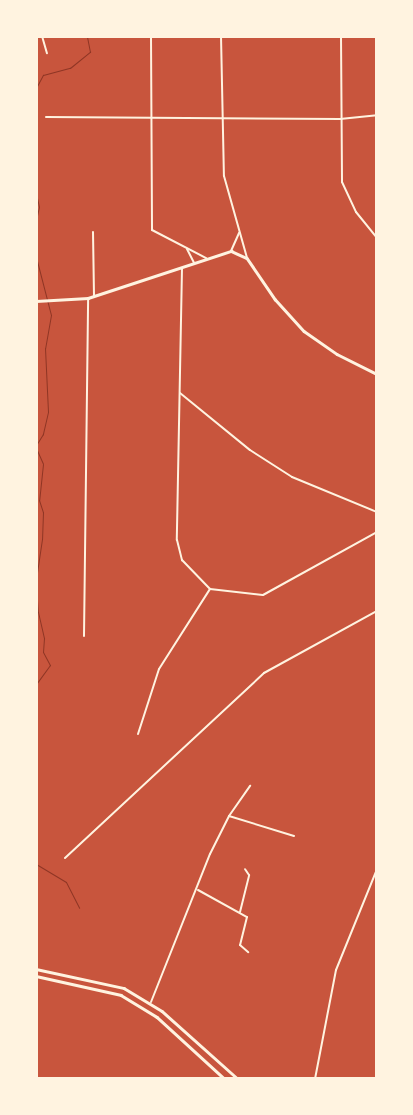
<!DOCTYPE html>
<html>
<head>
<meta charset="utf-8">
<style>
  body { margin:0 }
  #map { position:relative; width:413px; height:1115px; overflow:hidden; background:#c8553d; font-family:"Sofia Sans Condensed",sans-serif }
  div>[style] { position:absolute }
  .stream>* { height:1px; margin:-0.5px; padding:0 0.5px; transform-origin:0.5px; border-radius:0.5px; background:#8f3625 }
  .minor>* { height:2px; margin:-1px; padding:0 1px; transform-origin:1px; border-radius:1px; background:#fff3e0 }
  .tertiary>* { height:2.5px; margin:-1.25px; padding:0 1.25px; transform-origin:1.25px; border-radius:1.25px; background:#fff3e0 }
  span { translate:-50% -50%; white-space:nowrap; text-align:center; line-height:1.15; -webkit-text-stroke:4px #fff3e0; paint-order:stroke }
  .frame { position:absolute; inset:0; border:38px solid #fff3e0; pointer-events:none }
</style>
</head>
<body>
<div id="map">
  <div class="stream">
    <i style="left:36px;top:88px;width:15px;rotate:-62deg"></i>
    <i style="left:43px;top:75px;width:28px;rotate:-15deg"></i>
    <i style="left:70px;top:68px;width:26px;rotate:-39deg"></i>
    <i style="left:90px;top:52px;width:16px;rotate:-101deg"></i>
    <i style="left:36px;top:193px;width:14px;rotate:78deg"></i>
    <i style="left:39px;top:207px;width:13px;rotate:103deg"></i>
    <i style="left:36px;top:257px;width:60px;rotate:75.5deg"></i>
    <i style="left:51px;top:315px;width:34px;rotate:100deg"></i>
    <i style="left:45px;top:348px;width:64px;rotate:87.3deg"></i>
    <i style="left:48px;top:412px;width:23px;rotate:103deg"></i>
    <i style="left:43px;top:434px;width:13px;rotate:122deg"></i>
    <i style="left:36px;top:448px;width:17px;rotate:66deg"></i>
    <i style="left:43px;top:464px;width:36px;rotate:96deg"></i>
    <i style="left:39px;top:500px;width:13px;rotate:72deg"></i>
    <i style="left:43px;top:512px;width:27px;rotate:92deg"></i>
    <i style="left:42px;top:539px;width:40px;rotate:98.5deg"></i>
    <i style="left:36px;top:586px;width:26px;rotate:86deg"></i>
    <i style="left:38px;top:612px;width:27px;rotate:77deg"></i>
    <i style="left:44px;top:638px;width:14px;rotate:94deg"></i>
    <i style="left:43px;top:652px;width:15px;rotate:62deg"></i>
    <i style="left:50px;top:665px;width:24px;rotate:126deg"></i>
    <i style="left:36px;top:864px;width:35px;rotate:31deg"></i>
    <i style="left:66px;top:882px;width:29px;rotate:63deg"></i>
  </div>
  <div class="minor">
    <i style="left:42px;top:36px;width:18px;rotate:74deg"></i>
    <i style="left:151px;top:36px;width:194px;rotate:89.7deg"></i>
    <i style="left:152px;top:230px;width:61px;rotate:27.4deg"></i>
    <i style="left:221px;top:36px;width:140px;rotate:88.8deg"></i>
    <i style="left:224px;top:176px;width:85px;rotate:74.3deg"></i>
    <i style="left:341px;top:36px;width:146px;rotate:89.6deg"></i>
    <i style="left:342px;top:182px;width:33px;rotate:65deg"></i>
    <i style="left:356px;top:212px;width:33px;rotate:51deg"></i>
    <i style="left:46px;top:117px;width:294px;rotate:0.4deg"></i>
    <i style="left:340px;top:119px;width:37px;rotate:-6deg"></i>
    <i style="left:93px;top:232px;width:64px;rotate:89.1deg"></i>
    <i style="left:187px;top:249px;width:16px;rotate:63deg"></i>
    <i style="left:231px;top:251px;width:20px;rotate:-66deg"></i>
    <i style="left:182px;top:268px;width:272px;rotate:91.1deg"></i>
    <i style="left:177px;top:540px;width:21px;rotate:76deg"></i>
    <i style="left:182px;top:560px;width:40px;rotate:46deg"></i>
    <i style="left:210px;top:589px;width:53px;rotate:6.5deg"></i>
    <i style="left:263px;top:595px;width:130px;rotate:-28.9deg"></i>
    <i style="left:180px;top:393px;width:90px;rotate:39.2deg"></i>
    <i style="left:250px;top:450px;width:50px;rotate:32.7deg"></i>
    <i style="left:292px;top:477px;width:92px;rotate:22.4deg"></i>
    <i style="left:84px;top:636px;width:338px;rotate:-89.3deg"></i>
    <i style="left:138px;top:734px;width:68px;rotate:-72.1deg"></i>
    <i style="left:159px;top:669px;width:95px;rotate:-57.5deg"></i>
    <i style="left:229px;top:816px;width:68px;rotate:17.1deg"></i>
    <i style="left:65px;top:858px;width:272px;rotate:-42.9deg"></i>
    <i style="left:264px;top:673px;width:129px;rotate:-28.8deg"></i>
    <i style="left:198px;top:890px;width:56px;rotate:28.9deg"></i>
    <i style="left:247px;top:917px;width:29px;rotate:104deg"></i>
    <i style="left:240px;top:945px;width:11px;rotate:41deg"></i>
    <i style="left:240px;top:912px;width:38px;rotate:-76deg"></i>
    <i style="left:249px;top:875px;width:7px;rotate:-124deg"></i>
    <i style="left:151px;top:1002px;width:159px;rotate:-68.3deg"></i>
    <i style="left:210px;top:854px;width:42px;rotate:-63.4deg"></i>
    <i style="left:229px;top:816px;width:37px;rotate:-55deg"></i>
    <i style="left:315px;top:1079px;width:111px;rotate:-79.1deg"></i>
    <i style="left:336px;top:970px;width:109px;rotate:-67.9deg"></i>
  </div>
  <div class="tertiary">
    <i style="left:36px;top:301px;width:52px;rotate:-3.3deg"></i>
    <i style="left:88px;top:298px;width:151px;rotate:-18.2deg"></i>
    <i style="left:231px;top:251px;width:17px;rotate:24deg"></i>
    <i style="left:247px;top:258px;width:50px;rotate:55.7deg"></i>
    <i style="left:275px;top:299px;width:43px;rotate:47.8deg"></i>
    <i style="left:304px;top:331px;width:40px;rotate:34.9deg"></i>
    <i style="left:337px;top:354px;width:45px;rotate:26.6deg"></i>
    <i style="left:36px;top:969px;width:90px;rotate:12.2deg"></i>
    <i style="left:124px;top:988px;width:44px;rotate:31.2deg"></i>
    <i style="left:162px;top:1011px;width:102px;rotate:41.8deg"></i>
    <i style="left:36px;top:976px;width:87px;rotate:12.6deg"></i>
    <i style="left:121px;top:995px;width:42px;rotate:31.4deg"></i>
    <i style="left:157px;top:1017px;width:92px;rotate:42.4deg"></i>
  </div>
  <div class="frame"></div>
</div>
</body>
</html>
